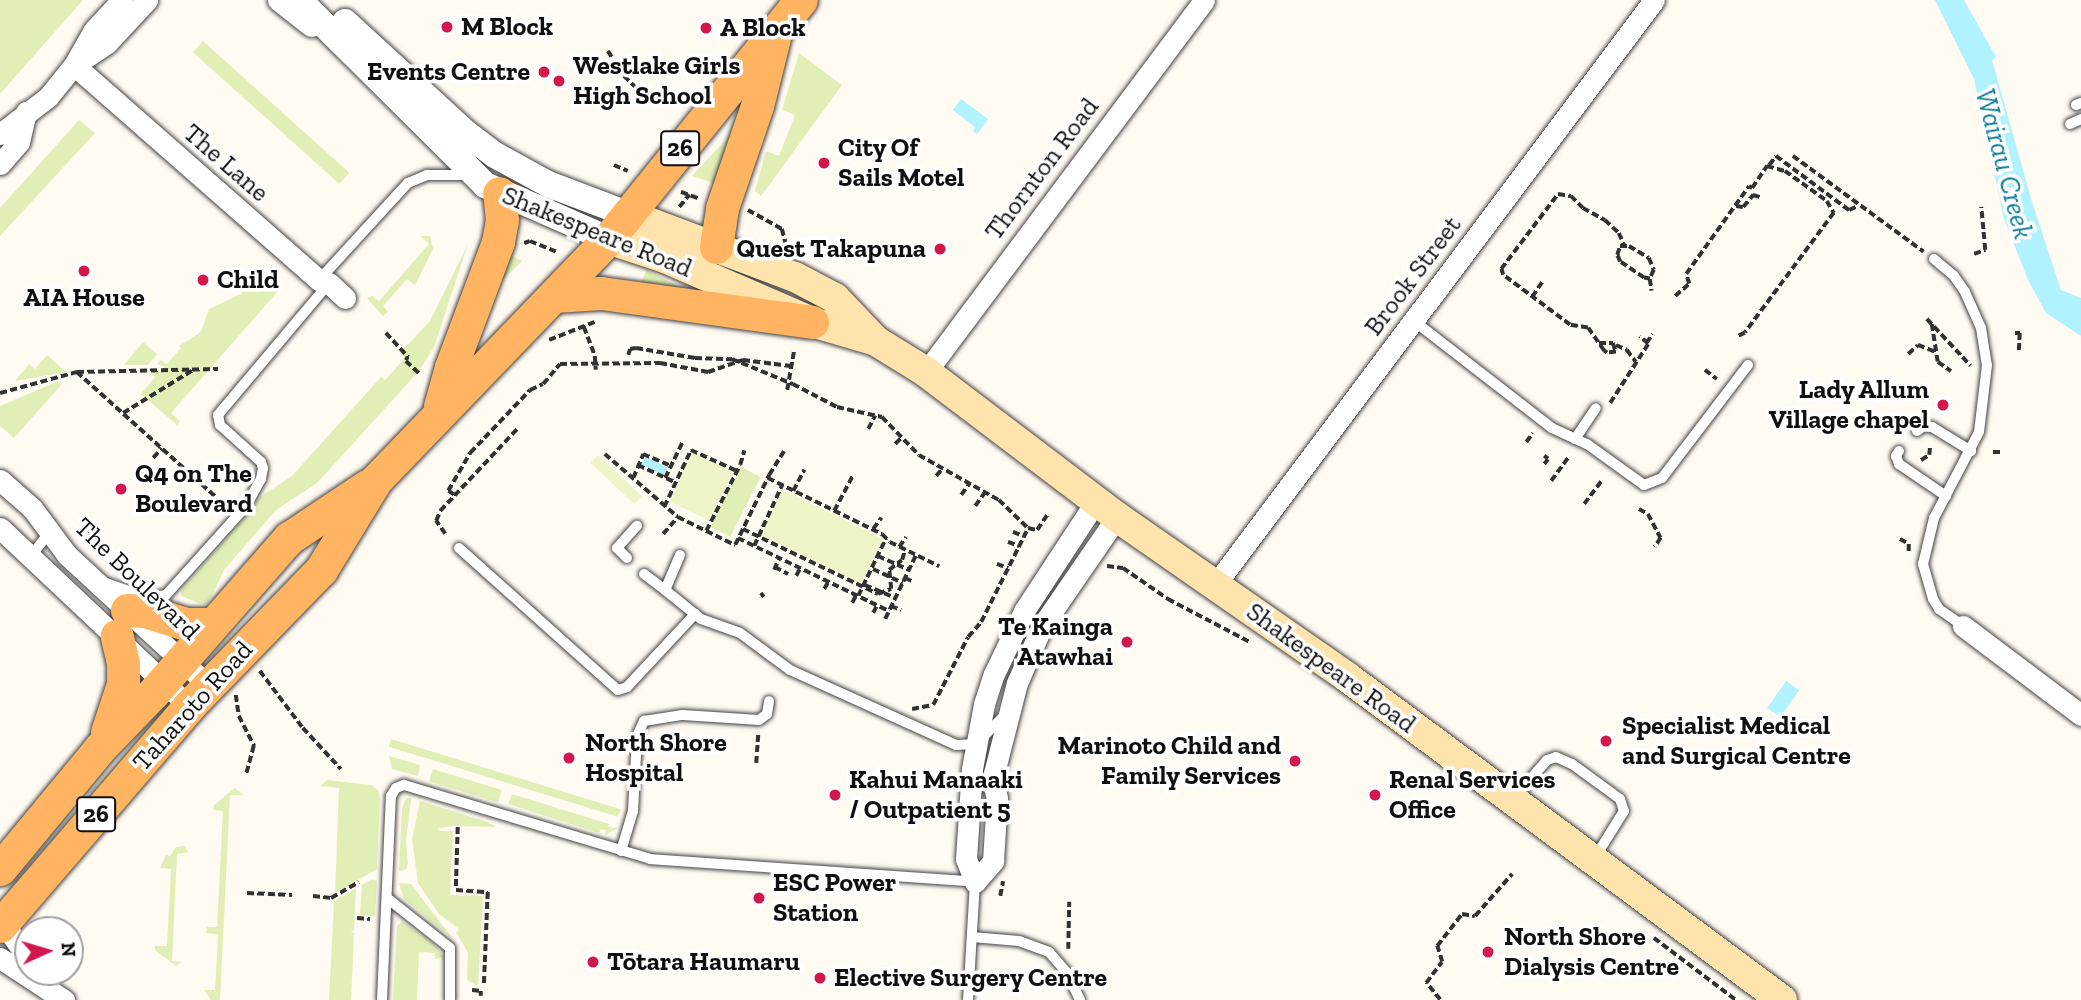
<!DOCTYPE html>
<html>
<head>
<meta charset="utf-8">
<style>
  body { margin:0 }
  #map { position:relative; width:2081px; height:1000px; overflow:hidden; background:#fffaf2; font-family:"Zilla Slab",serif }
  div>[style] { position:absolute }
  .green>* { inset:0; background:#e1efb6; transform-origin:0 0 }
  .pitch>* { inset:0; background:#f0f5c9; transform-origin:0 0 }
  .water>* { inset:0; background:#b0f2fd; transform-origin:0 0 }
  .path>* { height:3.5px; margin-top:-1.75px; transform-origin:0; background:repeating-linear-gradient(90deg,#323232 0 7px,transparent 0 10.5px) }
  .roads { filter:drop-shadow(0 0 2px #434343) drop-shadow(0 0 2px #434343) }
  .service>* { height:10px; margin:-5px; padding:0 5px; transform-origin:5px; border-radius:5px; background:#fff }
  .minor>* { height:21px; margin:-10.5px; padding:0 10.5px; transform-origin:10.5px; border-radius:10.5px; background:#fff }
  .tertiary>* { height:26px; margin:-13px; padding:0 13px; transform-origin:13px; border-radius:13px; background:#fff }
  .secondary>* { height:30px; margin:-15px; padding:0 15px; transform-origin:15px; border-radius:15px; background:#ffe3ad }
  .primary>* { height:33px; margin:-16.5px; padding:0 16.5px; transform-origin:16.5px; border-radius:16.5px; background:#ffb462 }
  .dots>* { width:19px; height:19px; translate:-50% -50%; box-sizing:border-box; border:4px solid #fff; border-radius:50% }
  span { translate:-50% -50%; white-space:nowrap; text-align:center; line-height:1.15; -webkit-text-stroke:7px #fff; paint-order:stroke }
  .shield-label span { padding:2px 5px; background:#fff; border:2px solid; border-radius:5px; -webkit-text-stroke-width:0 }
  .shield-label { font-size:24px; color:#101010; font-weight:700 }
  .poi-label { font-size:26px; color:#101010; font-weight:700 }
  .left { translate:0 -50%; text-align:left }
  .right { translate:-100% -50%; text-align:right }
  .street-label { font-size:26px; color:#101010 }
  .water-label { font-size:28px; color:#0a7c99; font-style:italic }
  .north { position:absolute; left:14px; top:916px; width:70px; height:70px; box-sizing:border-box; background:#fff; border:2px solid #9f9f9f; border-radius:50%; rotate:86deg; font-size:19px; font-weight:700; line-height:28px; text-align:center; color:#101010 }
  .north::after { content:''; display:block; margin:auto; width:24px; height:32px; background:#d1174b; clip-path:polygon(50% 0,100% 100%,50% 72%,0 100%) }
</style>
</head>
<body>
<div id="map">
  <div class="green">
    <i style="clip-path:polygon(0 0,83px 0,0 94px)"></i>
    <i style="left:203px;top:41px;width:197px;height:15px;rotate:42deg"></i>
    <i style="clip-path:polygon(799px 53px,842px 85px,761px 196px,755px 191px,766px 151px,779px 156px,795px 115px,782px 110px)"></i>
    <i style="clip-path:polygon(79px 120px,95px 133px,0 236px,0 208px)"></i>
    <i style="clip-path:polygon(732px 133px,719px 185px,692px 176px)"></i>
    <i style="clip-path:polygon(420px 236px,430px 236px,433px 249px,415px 285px,407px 279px,383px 306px,388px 312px,383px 316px,367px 298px,372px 296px,379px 301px,429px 244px)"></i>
    <i style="clip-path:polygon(468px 244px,434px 347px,419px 371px,317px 483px,276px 510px,224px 570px,209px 602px,204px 605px,181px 596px,181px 590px,249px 513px,260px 497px,292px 476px,381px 377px,385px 380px,405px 358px,400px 353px,430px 321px)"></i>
    <i style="clip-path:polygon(507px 253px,522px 261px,493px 290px)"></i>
    <i style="clip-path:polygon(254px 267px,280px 289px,171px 413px,180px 421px,177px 425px,141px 394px,155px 377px,150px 372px,160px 372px,165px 367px,157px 364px,161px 360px,167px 364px,181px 348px,179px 346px,201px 332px,209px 309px,241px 294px)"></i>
    <i style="clip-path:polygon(647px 270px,682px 288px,638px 288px)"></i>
    <i style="clip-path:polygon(143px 342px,157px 354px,148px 365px,124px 365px)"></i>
    <i style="clip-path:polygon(47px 355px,66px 372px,15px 381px,29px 364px,35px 369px)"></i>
    <i style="clip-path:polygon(59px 381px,62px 384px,14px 438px,0 426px,0 406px)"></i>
    <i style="left:741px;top:467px;width:22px;height:67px;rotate:27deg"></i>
    <i style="left:391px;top:739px;width:240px;height:8px;rotate:17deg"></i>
    <i style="clip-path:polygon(389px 756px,420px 765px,418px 776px,392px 769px)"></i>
    <i style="left:433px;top:769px;width:72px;height:13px;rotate:17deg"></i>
    <i style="clip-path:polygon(327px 780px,371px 785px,378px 790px,380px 799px,377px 869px,335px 893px,339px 788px,320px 786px)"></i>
    <i style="clip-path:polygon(235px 788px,244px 795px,230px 795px,220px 1000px,211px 1000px,204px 990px,215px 990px,218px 934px,206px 933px,207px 927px,217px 927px,223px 811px,213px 810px,214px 805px)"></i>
    <i style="clip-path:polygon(512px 794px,609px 824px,608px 827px,618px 828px,605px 835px,606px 830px,601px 829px,599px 833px,508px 804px)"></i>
    <i style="clip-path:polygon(406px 798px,411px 798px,406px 841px,408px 864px,406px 869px,399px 871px,402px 809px)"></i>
    <i style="clip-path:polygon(420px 801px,488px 822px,496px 827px,454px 826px,439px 828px,440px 831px,453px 831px,450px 895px,483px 896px,478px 986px,467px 980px,468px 953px,456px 932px,459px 929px,439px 914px,418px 883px,412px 839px)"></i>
    <i style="clip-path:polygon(184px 846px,188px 852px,177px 854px,172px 961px,182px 962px,176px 966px,155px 950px,155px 946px,167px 946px,171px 869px,160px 868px,166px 855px,170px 856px,176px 847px)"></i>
    <i style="clip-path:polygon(372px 879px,377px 881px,375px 916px,360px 916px,362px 885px)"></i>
    <i style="clip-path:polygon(399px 883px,411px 884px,454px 940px,404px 899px)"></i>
    <i style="clip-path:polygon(356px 888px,354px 930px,351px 931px,354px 934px,351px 1000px,329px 1000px,334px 901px)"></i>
    <i style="clip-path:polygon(402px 921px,435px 945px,444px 957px,435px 959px,435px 953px,419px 952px,417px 1000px,393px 1000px,397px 926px)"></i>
  </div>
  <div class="pitch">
    <i style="left:693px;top:453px;width:44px;height:54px;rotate:25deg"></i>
    <i style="left:598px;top:455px;width:60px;height:11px;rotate:43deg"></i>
    <i style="left:783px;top:490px;width:111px;height:50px;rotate:26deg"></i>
  </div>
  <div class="water">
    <i style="clip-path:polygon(1935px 0,1964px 0,1996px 57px,1992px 60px,2032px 202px,2061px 290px,2081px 298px,2081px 336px,2046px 313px,2028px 280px,2004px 219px,1974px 79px)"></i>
    <i style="clip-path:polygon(961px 99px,988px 119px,977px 134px,973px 131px,975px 127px,953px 110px)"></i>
    <i style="left:645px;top:456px;width:25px;height:9px;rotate:27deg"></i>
    <i style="left:1786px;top:681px;width:16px;height:33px;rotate:35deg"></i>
  </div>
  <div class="path">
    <i style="left:608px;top:51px;width:30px;rotate:57deg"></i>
    <i style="left:624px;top:76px;width:42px;rotate:44deg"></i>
    <i style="left:1793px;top:156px;width:162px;rotate:36.2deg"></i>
    <i style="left:614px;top:165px;width:15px;rotate:23deg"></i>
    <i style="left:1769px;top:165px;width:11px;rotate:-52deg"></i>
    <i style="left:1776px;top:156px;width:91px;rotate:36.5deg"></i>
    <i style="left:1849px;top:210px;width:10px;rotate:-24deg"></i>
    <i style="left:681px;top:192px;width:20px;rotate:20deg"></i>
    <i style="left:1736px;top:206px;width:7px;rotate:8deg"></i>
    <i style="left:1743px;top:207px;width:16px;rotate:-50deg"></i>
    <i style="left:1753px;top:195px;width:10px;rotate:17deg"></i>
    <i style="left:679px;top:207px;width:16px;rotate:-50deg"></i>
    <i style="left:748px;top:210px;width:39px;rotate:29deg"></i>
    <i style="left:782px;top:229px;width:20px;rotate:75deg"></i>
    <i style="left:524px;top:243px;width:6px;rotate:-18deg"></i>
    <i style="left:530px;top:241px;width:31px;rotate:22deg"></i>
    <i style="left:1974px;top:254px;width:12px;rotate:-20deg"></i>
    <i style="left:1985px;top:250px;width:43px;rotate:-95.3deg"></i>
    <i style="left:1650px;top:279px;width:6px;rotate:-171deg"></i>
    <i style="left:1644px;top:278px;width:29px;rotate:-146deg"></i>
    <i style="left:1620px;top:262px;width:8px;rotate:-113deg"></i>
    <i style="left:1617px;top:255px;width:9px;rotate:-72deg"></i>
    <i style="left:1620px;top:246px;width:9px"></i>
    <i style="left:1629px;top:246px;width:23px;rotate:31deg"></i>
    <i style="left:1649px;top:258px;width:13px;rotate:67deg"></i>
    <i style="left:1654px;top:270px;width:10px;rotate:114deg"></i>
    <i style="left:1650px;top:279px;width:12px;rotate:81deg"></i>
    <i style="left:1675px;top:296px;width:18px;rotate:-41deg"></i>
    <i style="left:1689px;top:284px;width:10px;rotate:-107deg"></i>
    <i style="left:1686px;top:274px;width:108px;rotate:-54.4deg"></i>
    <i style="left:1749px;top:186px;width:4px;rotate:34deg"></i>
    <i style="left:1752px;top:188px;width:27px;rotate:-56deg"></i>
    <i style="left:1767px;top:166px;width:19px;rotate:16deg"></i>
    <i style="left:1785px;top:171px;width:52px;rotate:35.5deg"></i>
    <i style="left:1827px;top:201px;width:14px;rotate:60deg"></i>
    <i style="left:1834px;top:213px;width:149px;rotate:126.6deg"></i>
    <i style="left:1745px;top:333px;width:9px;rotate:153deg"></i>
    <i style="left:1532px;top:297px;width:18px;rotate:-56deg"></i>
    <i style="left:1927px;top:319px;width:64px;rotate:46.9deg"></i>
    <i style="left:1932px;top:324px;width:38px;rotate:81deg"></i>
    <i style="left:1938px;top:362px;width:16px;rotate:35deg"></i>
    <i style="left:584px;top:327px;width:31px;rotate:69deg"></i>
    <i style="left:595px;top:356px;width:14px;rotate:86deg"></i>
    <i style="left:386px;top:333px;width:33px;rotate:47deg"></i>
    <i style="left:408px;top:357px;width:4px;rotate:117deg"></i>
    <i style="left:406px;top:361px;width:18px;rotate:43deg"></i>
    <i style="left:2015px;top:333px;width:5px"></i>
    <i style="left:2020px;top:333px;width:20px;rotate:93deg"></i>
    <i style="left:549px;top:340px;width:52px;rotate:-21.6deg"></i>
    <i style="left:1599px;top:343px;width:14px"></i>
    <i style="left:1613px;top:343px;width:9px;rotate:72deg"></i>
    <i style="left:1616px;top:352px;width:9px;rotate:174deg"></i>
    <i style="left:1607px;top:353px;width:4px;rotate:-146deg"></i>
    <i style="left:1604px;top:351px;width:28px;rotate:-125deg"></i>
    <i style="left:1588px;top:328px;width:18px;rotate:-171deg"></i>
    <i style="left:1570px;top:325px;width:84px;rotate:-143.3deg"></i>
    <i style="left:1503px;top:275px;width:6px;rotate:-108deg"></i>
    <i style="left:1501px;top:269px;width:94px;rotate:-52.8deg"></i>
    <i style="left:1558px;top:194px;width:13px;rotate:9deg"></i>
    <i style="left:1571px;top:196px;width:17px;rotate:45deg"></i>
    <i style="left:1583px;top:208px;width:25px;rotate:29deg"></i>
    <i style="left:1605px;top:220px;width:19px;rotate:43deg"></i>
    <i style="left:1619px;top:233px;width:13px;rotate:67deg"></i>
    <i style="left:1646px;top:343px;width:11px;rotate:-52deg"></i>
    <i style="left:1616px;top:345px;width:12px;rotate:24deg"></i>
    <i style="left:1627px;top:350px;width:15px;rotate:53deg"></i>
    <i style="left:1908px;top:354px;width:13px;rotate:-42deg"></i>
    <i style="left:1918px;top:345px;width:19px;rotate:21deg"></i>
    <i style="left:628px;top:355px;width:6px;rotate:-72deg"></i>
    <i style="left:630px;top:349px;width:6px;rotate:-9deg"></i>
    <i style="left:636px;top:348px;width:60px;rotate:9.6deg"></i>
    <i style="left:695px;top:358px;width:37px;rotate:2deg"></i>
    <i style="left:732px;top:359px;width:66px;rotate:22.3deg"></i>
    <i style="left:793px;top:384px;width:50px;rotate:27.6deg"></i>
    <i style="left:837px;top:407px;width:46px;rotate:12.5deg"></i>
    <i style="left:882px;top:417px;width:53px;rotate:45.8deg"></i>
    <i style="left:919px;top:455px;width:92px;rotate:29.4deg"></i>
    <i style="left:999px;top:500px;width:40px;rotate:44deg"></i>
    <i style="left:1028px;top:528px;width:9px;rotate:13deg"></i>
    <i style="left:1037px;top:530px;width:18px;rotate:-56deg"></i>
    <i style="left:1705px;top:370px;width:15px;rotate:37deg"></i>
    <i style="left:77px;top:372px;width:141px;rotate:-1.2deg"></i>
    <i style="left:787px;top:390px;width:41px;rotate:-80.1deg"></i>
    <i style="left:0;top:393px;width:80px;rotate:-15.3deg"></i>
    <i style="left:77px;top:372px;width:202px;rotate:42deg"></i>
    <i style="left:1610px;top:403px;width:70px;rotate:-57.2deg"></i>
    <i style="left:1648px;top:344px;width:11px;rotate:-139deg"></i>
    <i style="left:123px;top:413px;width:82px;rotate:-31.6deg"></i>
    <i style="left:868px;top:429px;width:15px;rotate:-62deg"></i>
    <i style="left:1526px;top:442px;width:11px;rotate:-52deg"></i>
    <i style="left:895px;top:444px;width:10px;rotate:-45deg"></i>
    <i style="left:1993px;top:452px;width:7px"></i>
    <i style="left:605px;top:454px;width:96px;rotate:40.8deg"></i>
    <i style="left:678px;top:517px;width:64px;rotate:26.2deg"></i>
    <i style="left:735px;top:545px;width:78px;rotate:-64.1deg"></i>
    <i style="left:769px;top:475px;width:28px;rotate:-58deg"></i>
    <i style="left:153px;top:458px;width:13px;rotate:-48deg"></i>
    <i style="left:1921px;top:460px;width:9px;rotate:-32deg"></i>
    <i style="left:1929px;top:455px;width:10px;rotate:-84deg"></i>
    <i style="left:1544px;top:464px;width:6px;rotate:-51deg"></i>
    <i style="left:1548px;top:459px;width:5px;rotate:-143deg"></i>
    <i style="left:638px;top:465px;width:40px;rotate:25deg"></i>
    <i style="left:936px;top:476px;width:9px;rotate:-49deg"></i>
    <i style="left:633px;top:478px;width:26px;rotate:-67deg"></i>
    <i style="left:643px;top:454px;width:30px;rotate:23deg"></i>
    <i style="left:665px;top:478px;width:41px;rotate:-64.1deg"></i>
    <i style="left:768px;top:478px;width:127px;rotate:26.2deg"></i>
    <i style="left:882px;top:534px;width:11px;rotate:45deg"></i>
    <i style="left:890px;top:542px;width:55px;rotate:26.1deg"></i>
    <i style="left:1551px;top:481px;width:31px;rotate:-54deg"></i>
    <i style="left:793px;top:491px;width:24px;rotate:-62deg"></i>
    <i style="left:454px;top:495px;width:7px;rotate:-146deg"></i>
    <i style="left:448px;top:491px;width:44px;rotate:-59.9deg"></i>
    <i style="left:470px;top:453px;width:87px;rotate:-46.4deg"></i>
    <i style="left:530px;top:390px;width:14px;rotate:-25deg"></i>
    <i style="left:543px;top:384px;width:26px;rotate:-50deg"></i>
    <i style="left:560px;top:364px;width:100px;rotate:-0.6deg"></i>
    <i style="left:660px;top:363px;width:49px;rotate:10.6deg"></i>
    <i style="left:708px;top:372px;width:37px;rotate:-19deg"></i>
    <i style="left:743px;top:360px;width:48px;rotate:7.1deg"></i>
    <i style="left:961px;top:495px;width:14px;rotate:-54deg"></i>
    <i style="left:1584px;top:504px;width:30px;rotate:-53deg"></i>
    <i style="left:975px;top:506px;width:17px;rotate:-54deg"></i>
    <i style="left:664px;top:507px;width:63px;rotate:-64.7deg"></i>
    <i style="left:691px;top:450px;width:51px;rotate:24.5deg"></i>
    <i style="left:1639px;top:509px;width:10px;rotate:29deg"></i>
    <i style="left:1648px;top:514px;width:27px;rotate:62deg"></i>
    <i style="left:1661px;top:538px;width:11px;rotate:124deg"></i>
    <i style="left:834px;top:511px;width:41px;rotate:-62.2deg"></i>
    <i style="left:743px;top:529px;width:150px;rotate:25.7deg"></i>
    <i style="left:878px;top:594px;width:14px;rotate:-21deg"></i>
    <i style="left:891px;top:589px;width:19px;rotate:-96deg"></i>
    <i style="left:889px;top:570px;width:16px;rotate:-38deg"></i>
    <i style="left:902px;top:560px;width:11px;rotate:-75deg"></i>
    <i style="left:873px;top:529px;width:14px;rotate:-54deg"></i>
    <i style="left:706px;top:531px;width:74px;rotate:-62.7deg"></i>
    <i style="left:740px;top:465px;width:15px;rotate:-74deg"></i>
    <i style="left:1013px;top:532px;width:12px;rotate:20deg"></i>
    <i style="left:445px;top:534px;width:16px;rotate:-125deg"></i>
    <i style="left:436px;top:521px;width:11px;rotate:-68deg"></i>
    <i style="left:440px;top:511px;width:114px;rotate:-46.8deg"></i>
    <i style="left:663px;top:534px;width:23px;rotate:-49deg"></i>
    <i style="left:738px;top:538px;width:168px;rotate:25.8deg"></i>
    <i style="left:1900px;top:539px;width:10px;rotate:29deg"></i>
    <i style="left:1909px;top:544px;width:8px;rotate:90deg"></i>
    <i style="left:80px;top:540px;width:21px;rotate:-47deg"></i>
    <i style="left:1008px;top:542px;width:12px;rotate:20deg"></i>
    <i style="left:754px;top:546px;width:67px;rotate:-65.3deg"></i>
    <i style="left:899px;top:547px;width:12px;rotate:-55deg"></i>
    <i style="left:878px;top:556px;width:34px;rotate:24deg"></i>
    <i style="left:997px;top:564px;width:12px;rotate:20deg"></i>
    <i style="left:1107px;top:566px;width:16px;rotate:7deg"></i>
    <i style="left:1123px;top:568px;width:55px;rotate:34.6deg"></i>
    <i style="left:1168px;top:599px;width:93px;rotate:27.7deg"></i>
    <i style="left:775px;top:567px;width:15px;rotate:28deg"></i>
    <i style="left:873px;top:569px;width:33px;rotate:25deg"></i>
    <i style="left:774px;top:570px;width:13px;rotate:-67deg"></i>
    <i style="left:796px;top:576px;width:9px;rotate:-63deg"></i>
    <i style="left:905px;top:578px;width:10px;rotate:24deg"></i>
    <i style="left:865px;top:585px;width:33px;rotate:23deg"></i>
    <i style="left:824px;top:589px;width:8px;rotate:-60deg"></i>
    <i style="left:761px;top:593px;width:5px;rotate:53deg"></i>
    <i style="left:858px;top:596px;width:64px;rotate:-64.2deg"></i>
    <i style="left:852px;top:603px;width:9px;rotate:-63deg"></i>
    <i style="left:891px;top:606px;width:11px;rotate:22deg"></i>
    <i style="left:873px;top:613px;width:9px;rotate:-63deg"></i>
    <i style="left:885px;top:619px;width:71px;rotate:-64.2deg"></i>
    <i style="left:260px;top:671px;width:71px;rotate:53deg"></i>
    <i style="left:303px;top:728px;width:56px;rotate:47.2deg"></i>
    <i style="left:236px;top:695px;width:21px;rotate:82deg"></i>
    <i style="left:239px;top:716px;width:34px;rotate:63deg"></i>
    <i style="left:254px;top:746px;width:30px;rotate:105deg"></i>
    <i style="left:912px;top:709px;width:21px;rotate:-11deg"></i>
    <i style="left:933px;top:705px;width:76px;rotate:-62.8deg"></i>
    <i style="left:968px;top:637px;width:20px;rotate:-49deg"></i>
    <i style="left:981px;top:622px;width:105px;rotate:-63.4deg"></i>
    <i style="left:756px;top:763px;width:29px;rotate:-86deg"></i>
    <i style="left:458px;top:827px;width:63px;rotate:91.8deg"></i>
    <i style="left:456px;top:890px;width:32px;rotate:4deg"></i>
    <i style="left:488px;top:892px;width:94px;rotate:92.4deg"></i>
    <i style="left:247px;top:893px;width:45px;rotate:2.5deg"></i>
    <i style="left:313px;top:896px;width:18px;rotate:6deg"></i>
    <i style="left:331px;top:898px;width:32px;rotate:-30deg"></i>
    <i style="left:1000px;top:896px;width:15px;rotate:-79deg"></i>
    <i style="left:357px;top:918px;width:13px;rotate:4deg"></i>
    <i style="left:1654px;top:938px;width:103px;rotate:37.1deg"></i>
    <i style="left:1068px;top:949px;width:47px;rotate:-88.8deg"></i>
    <i style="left:472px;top:990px;width:9px;rotate:6deg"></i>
    <i style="left:481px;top:991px;width:5px;rotate:90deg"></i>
    <i style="left:1440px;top:1000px;width:22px;rotate:-129deg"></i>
    <i style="left:1426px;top:983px;width:26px;rotate:-53deg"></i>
    <i style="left:1442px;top:962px;width:17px;rotate:-107deg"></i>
    <i style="left:1437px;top:946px;width:41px;rotate:-52deg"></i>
    <i style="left:1462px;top:914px;width:13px;rotate:9deg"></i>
    <i style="left:1475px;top:916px;width:56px;rotate:-48.6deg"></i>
  </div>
  <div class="roads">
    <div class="service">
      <i style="left:2076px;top:105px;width:5px;rotate:-22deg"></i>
      <i style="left:2070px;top:124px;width:12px;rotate:-24deg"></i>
      <i style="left:1934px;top:259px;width:26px;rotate:40deg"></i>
      <i style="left:1954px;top:276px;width:19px;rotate:55deg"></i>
      <i style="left:1965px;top:292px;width:39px;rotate:66deg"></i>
      <i style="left:1981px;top:328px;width:37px;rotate:81deg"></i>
      <i style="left:1987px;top:365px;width:67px;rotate:96.8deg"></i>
      <i style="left:1979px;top:432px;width:97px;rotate:117.6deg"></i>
      <i style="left:1934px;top:518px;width:47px;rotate:103.4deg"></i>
      <i style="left:1923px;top:564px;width:36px;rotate:74deg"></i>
      <i style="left:1933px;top:599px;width:12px;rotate:59deg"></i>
      <i style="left:1939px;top:609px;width:29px;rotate:35deg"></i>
      <i style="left:319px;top:280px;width:132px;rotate:-47.5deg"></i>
      <i style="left:408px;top:183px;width:21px;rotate:-23deg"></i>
      <i style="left:427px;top:175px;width:42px"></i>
      <i style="left:1414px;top:321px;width:175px;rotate:37.8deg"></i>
      <i style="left:1552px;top:428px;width:38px;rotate:25deg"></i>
      <i style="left:1587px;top:444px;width:70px;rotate:35.7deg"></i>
      <i style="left:1644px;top:485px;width:19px;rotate:-21deg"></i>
      <i style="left:1662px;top:478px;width:142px;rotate:-52.7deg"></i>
      <i style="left:1917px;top:431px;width:9px;rotate:-36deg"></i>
      <i style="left:1924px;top:426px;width:8px;rotate:7deg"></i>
      <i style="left:1932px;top:427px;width:46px;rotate:31.6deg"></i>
      <i style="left:1575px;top:439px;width:37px;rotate:-56deg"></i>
      <i style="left:1899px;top:451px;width:6px;rotate:121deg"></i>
      <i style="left:1896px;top:456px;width:9px;rotate:69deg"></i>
      <i style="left:1899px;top:464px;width:57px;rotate:34.2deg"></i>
      <i style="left:459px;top:548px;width:213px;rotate:41.8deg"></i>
      <i style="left:618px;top:690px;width:9px;rotate:-18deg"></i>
      <i style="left:627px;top:687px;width:100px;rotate:-47deg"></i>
      <i style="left:680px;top:555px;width:38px;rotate:113deg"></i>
      <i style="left:665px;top:590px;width:46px;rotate:38.9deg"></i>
      <i style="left:701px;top:619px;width:41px;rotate:19.7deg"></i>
      <i style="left:740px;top:633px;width:62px;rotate:36.5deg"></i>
      <i style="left:790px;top:670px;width:182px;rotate:24.3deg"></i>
      <i style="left:956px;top:745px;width:20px;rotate:-3deg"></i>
      <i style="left:976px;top:744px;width:42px;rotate:-45deg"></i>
      <i style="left:31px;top:556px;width:29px;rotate:-52deg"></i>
      <i style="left:627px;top:558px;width:14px;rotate:-135deg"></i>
      <i style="left:617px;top:548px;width:30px;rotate:-48deg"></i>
      <i style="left:644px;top:574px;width:26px;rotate:37deg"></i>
      <i style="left:100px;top:581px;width:52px;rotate:19.1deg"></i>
      <i style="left:149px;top:598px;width:17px;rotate:-10deg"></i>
      <i style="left:166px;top:595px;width:120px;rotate:-48deg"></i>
      <i style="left:246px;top:506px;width:31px;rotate:-61deg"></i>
      <i style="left:261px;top:479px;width:11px;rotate:-80deg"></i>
      <i style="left:263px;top:468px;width:6px;rotate:-108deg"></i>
      <i style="left:261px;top:462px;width:55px;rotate:-137.9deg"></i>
      <i style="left:220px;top:425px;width:10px;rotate:-101deg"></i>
      <i style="left:218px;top:415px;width:172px;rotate:-49.9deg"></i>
      <i style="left:1514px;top:798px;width:50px;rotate:-49deg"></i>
      <i style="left:1547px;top:760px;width:9px;rotate:-18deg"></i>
      <i style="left:1556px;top:757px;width:17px;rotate:24deg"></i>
      <i style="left:1572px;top:764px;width:59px;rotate:36.1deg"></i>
      <i style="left:1620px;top:799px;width:13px;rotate:72deg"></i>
      <i style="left:1624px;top:811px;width:57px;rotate:122deg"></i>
      <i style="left:621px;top:851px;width:42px;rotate:-73.3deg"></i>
      <i style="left:633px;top:811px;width:75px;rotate:-86.9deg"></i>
      <i style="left:637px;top:736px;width:17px;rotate:-65deg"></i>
      <i style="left:644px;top:721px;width:39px;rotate:-9deg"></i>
      <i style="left:683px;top:715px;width:76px;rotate:3.8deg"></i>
      <i style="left:759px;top:720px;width:10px;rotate:-37deg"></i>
      <i style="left:767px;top:714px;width:13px;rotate:-81deg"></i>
      <i style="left:387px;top:898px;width:80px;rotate:38.4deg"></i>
      <i style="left:450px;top:948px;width:52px;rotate:90deg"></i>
      <i style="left:972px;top:937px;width:47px;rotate:4.9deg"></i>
      <i style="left:1019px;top:941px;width:32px;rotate:20deg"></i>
      <i style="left:1049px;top:952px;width:28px;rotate:49deg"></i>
      <i style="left:1067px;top:973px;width:30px;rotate:64deg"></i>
      <i style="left:382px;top:1000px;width:204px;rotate:-87.5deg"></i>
      <i style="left:391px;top:796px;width:9px;rotate:-58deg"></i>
      <i style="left:396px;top:788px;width:9px;rotate:-21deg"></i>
      <i style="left:404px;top:785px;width:257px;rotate:16.7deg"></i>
      <i style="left:650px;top:859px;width:326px;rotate:4deg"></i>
      <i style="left:975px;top:882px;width:118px;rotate:93.4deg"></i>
    </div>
    <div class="minor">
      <i style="left:278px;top:0;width:42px;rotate:38.2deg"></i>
      <i style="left:79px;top:62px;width:34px;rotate:-34deg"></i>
      <i style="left:107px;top:43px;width:59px;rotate:-47.1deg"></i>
      <i style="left:74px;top:65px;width:326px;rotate:41.3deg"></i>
      <i style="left:319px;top:280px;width:10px;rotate:17deg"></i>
      <i style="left:329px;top:283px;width:22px;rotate:43deg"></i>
      <i style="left:0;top:134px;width:61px;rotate:-37.6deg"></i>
      <i style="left:48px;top:97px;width:41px;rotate:-50.9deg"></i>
      <i style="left:74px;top:65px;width:40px;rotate:-60.3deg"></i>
      <i style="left:94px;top:30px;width:41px;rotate:-47deg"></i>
      <i style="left:0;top:164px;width:29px;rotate:-49deg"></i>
      <i style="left:19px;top:142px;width:31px;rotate:-77deg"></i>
      <i style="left:926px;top:372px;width:464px;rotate:-53.2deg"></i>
      <i style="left:0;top:480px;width:43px;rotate:41.2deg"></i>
      <i style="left:32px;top:508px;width:59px;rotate:53.3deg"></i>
      <i style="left:67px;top:555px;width:193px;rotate:42.7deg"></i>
      <i style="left:0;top:528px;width:260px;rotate:43.3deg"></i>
      <i style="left:1215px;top:585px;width:731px;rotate:-53.11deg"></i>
      <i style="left:1963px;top:626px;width:148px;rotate:37deg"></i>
      <i style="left:975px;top:882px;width:25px;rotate:-111deg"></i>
      <i style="left:966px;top:859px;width:90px;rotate:-86.2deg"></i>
      <i style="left:972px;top:769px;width:66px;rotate:-79.5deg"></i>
      <i style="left:984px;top:704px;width:32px;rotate:-72deg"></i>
      <i style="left:994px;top:674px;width:70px;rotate:-64.5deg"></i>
      <i style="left:1024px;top:611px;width:131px;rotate:-56.8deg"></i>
      <i style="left:975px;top:882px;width:28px;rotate:-49deg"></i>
      <i style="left:993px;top:861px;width:63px;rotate:-86.4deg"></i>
      <i style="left:997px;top:798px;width:16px;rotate:-105deg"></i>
      <i style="left:993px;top:783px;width:10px;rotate:-84deg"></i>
      <i style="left:994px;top:773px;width:93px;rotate:-75.7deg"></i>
      <i style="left:1017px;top:683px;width:62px;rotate:-66.3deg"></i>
      <i style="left:1042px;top:626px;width:132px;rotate:-55.5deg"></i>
      <i style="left:3px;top:923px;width:43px;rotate:54.5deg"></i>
      <i style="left:0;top:958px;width:77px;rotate:33.3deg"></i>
    </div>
    <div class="tertiary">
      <i style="left:299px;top:0;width:262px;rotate:44.8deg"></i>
      <i style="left:485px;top:185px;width:134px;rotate:23.7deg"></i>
      <i style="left:345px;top:22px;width:166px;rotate:42.6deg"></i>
      <i style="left:467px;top:134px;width:35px;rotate:37deg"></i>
      <i style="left:495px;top:155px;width:60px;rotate:28.7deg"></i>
      <i style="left:548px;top:184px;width:85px;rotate:20.8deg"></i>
    </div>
    <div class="secondary">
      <i style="left:627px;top:214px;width:179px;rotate:20.6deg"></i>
      <i style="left:795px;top:277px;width:45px;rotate:27.7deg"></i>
      <i style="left:835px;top:298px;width:59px;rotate:46.4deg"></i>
      <i style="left:876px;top:341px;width:59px;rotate:31.8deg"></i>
      <i style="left:926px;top:372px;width:240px;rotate:37.2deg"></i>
      <i style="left:1117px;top:517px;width:280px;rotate:34.8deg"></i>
      <i style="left:1347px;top:677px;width:542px;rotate:36.59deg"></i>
      <i style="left:608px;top:239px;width:60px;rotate:18.4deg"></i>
      <i style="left:665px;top:258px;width:160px;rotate:23.5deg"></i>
      <i style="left:812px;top:322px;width:64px;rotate:16.4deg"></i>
    </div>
    <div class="primary">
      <i style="left:716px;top:247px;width:39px;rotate:-81deg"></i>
      <i style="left:722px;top:208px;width:108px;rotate:-71.1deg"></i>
      <i style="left:757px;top:106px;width:70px;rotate:-76deg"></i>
      <i style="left:554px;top:296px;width:47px;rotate:-3.7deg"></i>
      <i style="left:601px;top:293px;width:213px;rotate:7.8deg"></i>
      <i style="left:440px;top:406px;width:41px;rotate:-74.2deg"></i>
      <i style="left:451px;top:367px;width:134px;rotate:-69.4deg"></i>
      <i style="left:498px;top:242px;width:22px;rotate:-80deg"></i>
      <i style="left:502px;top:220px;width:27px;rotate:-96deg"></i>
      <i style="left:127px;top:610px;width:18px;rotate:3deg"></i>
      <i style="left:145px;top:611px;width:43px;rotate:17.6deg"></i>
      <i style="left:186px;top:624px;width:26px"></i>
      <i style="left:107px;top:732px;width:51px;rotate:-71.6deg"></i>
      <i style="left:123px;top:684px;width:21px;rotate:-90deg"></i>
      <i style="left:123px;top:663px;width:28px;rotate:-103deg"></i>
      <i style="left:0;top:869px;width:157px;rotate:-50.4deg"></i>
      <i style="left:100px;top:748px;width:78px;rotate:-46deg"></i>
      <i style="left:154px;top:692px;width:205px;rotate:-48.8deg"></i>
      <i style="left:289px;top:538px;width:94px;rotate:-33.7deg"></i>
      <i style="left:0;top:926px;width:290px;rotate:-49.3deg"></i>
      <i style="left:189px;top:706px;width:190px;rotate:-45.9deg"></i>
      <i style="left:321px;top:570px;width:105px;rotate:-58.6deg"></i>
      <i style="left:376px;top:480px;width:335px;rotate:-46.1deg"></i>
      <i style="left:608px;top:239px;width:307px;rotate:-51.1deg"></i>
    </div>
  </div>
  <div class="dots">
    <i style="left:447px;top:27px;background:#d1174b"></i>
    <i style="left:706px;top:28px;background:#d1174b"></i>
    <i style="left:544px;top:72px;background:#d1174b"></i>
    <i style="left:559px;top:81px;background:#d1174b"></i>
    <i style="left:824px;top:163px;background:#d1174b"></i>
    <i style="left:940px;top:249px;background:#d1174b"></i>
    <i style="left:84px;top:271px;background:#d1174b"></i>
    <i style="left:203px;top:280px;background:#d1174b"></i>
    <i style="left:1943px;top:405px;background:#d1174b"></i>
    <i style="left:121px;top:489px;background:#d1174b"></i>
    <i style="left:1127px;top:642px;background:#d1174b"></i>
    <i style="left:1606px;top:741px;background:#d1174b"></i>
    <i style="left:569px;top:758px;background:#d1174b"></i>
    <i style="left:1295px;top:761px;background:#d1174b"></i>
    <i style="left:835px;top:795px;background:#d1174b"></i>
    <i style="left:1375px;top:795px;background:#d1174b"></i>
    <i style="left:759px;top:898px;background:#d1174b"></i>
    <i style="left:1488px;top:952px;background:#d1174b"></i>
    <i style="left:593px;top:962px;background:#d1174b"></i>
    <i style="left:820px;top:978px;background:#d1174b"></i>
  </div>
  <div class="shield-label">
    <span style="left:680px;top:148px">26</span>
    <span style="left:96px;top:814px">26</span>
  </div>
  <div class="poi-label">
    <span class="left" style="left:461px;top:27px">M Block</span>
    <span class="left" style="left:720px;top:28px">A Block</span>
    <span class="left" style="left:573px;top:81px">Westlake Girls<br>High School</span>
    <span class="right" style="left:530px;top:72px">Events Centre</span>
    <span class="left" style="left:838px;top:163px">City Of<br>Sails Motel</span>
    <span class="right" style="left:926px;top:249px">Quest Takapuna</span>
    <span class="left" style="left:217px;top:280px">Child</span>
    <span style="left:84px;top:298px">AIA House</span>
    <span class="right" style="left:1929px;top:405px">Lady Allum<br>Village chapel</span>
    <span class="left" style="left:135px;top:489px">Q4 on The<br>Boulevard</span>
    <span class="right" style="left:1113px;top:642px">Te Kainga<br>Atawhai</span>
    <span class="left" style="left:1622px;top:741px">Specialist Medical<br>and Surgical Centre</span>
    <span class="left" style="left:585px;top:758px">North Shore<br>Hospital</span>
    <span class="right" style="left:1281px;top:761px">Marinoto Child and<br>Family Services</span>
    <span class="left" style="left:849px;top:795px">Kahui Manaaki<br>/ Outpatient 5</span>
    <span class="left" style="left:1389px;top:795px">Renal Services<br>Office</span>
    <span class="left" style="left:773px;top:898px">ESC Power<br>Station</span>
    <span class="left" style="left:1504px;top:952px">North Shore<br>Dialysis Centre</span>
    <span class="left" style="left:607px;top:962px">Tōtara Haumaru</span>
    <span class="left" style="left:834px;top:978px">Elective Surgery Centre</span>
  </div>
  <div class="street-label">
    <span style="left:226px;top:163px;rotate:41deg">The Lane</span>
    <span style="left:1042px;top:169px;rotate:-53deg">Thornton Road</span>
    <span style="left:597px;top:232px;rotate:22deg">Shakespeare Road</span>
    <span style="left:1413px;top:276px;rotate:-53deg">Brook Street</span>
    <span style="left:137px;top:579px;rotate:44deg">The Boulevard</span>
    <span style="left:1331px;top:668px;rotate:36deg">Shakespeare Road</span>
    <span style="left:193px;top:706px;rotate:-48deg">Taharoto Road</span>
  </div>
  <div class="water-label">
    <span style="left:2004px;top:164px;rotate:75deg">Wairau Creek</span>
  </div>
  <div class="north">N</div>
</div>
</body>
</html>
